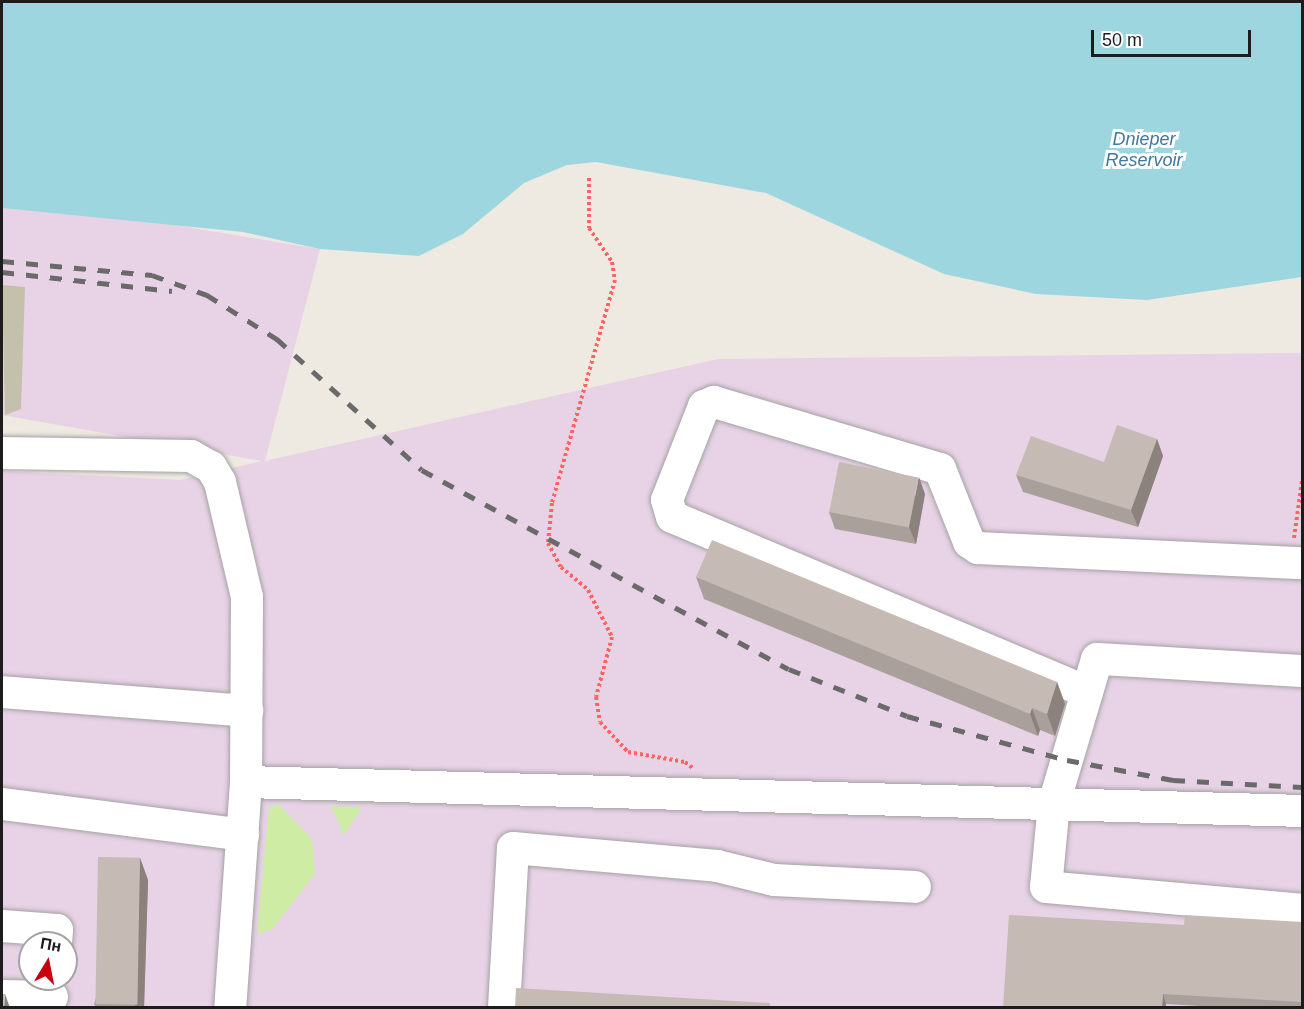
<!DOCTYPE html>
<html>
<head>
<meta charset="utf-8">
<style>
  body { margin:0 }
  #map { position:relative; width:1304px; height:1009px; overflow:hidden; background:#eee9e1; font-family:Helvetica,sans-serif }
  div>[style] { position:absolute }
  .industrial>* { inset:0; background:#e8d2e6 }
  .construction>* { inset:0; background:#c3c1ac }
  .grass>* { inset:0; background:#ceeca3 }
  .water>* { inset:0; background:#9ed6df }
  .path>* { height:4px; margin-top:-2px; transform-origin:0; background:repeating-linear-gradient(90deg,#ff6361 0 3px,transparent 0 6px) }
  .roads { filter:drop-shadow(0 0 2px #a3a3a3) drop-shadow(0 0 2px #a3a3a3) }
  .minor>* { height:32px; margin:-16px; padding:0 16px; transform-origin:16px; border-radius:16px; background:#fff }
  .rail>* { height:4.5px; margin-top:-2.25px; transform-origin:0; background:repeating-linear-gradient(90deg,#6a6a6a 0 12px,transparent 0 24px) }
  .wall>* { inset:0; background:#aaa09b }
  .shaded-wall>* { inset:0; background:#8b827e }
  .building>* { inset:0; background:#c6bab4; transform-origin:0 0 }
  span { translate:-50% -50%; white-space:nowrap; text-align:center; line-height:1.15; -webkit-text-stroke:6px #fff; paint-order:stroke }
  .water-label { font-size:18px; color:#3f78a0; font-style:italic }
  .frame { position:absolute; inset:0; border:3px solid #1c1c1c; pointer-events:none }
  .north { position:absolute; left:18px; top:931px; width:60px; height:60px; box-sizing:border-box; background:#fff; border:2px solid #a4a4a4; border-radius:50%; rotate:10deg; font-size:16px; font-weight:700; line-height:24px; text-align:center; color:#1c1c1c }
  .north::after { content:''; display:block; margin:auto; width:21px; height:27px; background:#c80012; clip-path:polygon(50% 0,100% 100%,50% 72%,0 100%) }
  .scale { position:absolute; left:1091px; top:30px; width:160px; height:27px; box-sizing:border-box; border:3px solid #1c1c1c; border-top:0; padding-left:8px; font-size:18px; line-height:21px; white-space:nowrap; color:#1c1c1c; -webkit-text-stroke:4px #fff; paint-order:stroke }
</style>
</head>
<body>
<div id="map">
  <div class="industrial">
    <i style="clip-path:polygon(evenodd,2px 208px,150px 221px,320px 249px,265px 461px,718px 359px,1302px 353px,1302px 1007px,2px 1007px,2px 471px,180px 480px,262px 461px,2px 415px,2px 208px,30px 943px,66px 943px,66px 979px,30px 979px,30px 943px)"></i>
  </div>
  <div class="construction">
    <i style="clip-path:polygon(2px 285px,25px 287px,21px 409px,5px 415px)"></i>
  </div>
  <div class="grass">
    <i style="clip-path:polygon(278px 804px,312px 839px,315px 874px,272px 929px,257px 934px,269px 808px)"></i>
    <i style="clip-path:polygon(330px 806px,362px 807px,343px 836px,338px 820px)"></i>
  </div>
  <div class="water">
    <i style="clip-path:polygon(2px 2px,1302px 2px,1302px 277px,1147px 300px,1036px 294px,944px 274px,766px 193px,596px 162px,567px 165px,524px 183px,463px 234px,419px 256px,320px 249px,243px 232px,2px 208px)"></i>
  </div>
  <div class="path">
    <i style="left:589px;top:178px;width:50px;rotate:90deg"></i>
    <i style="left:589px;top:228px;width:41px;rotate:55.9deg"></i>
    <i style="left:612px;top:262px;width:18px;rotate:81deg"></i>
    <i style="left:615px;top:280px;width:232px;rotate:105.8deg"></i>
    <i style="left:552px;top:503px;width:40px;rotate:95.7deg"></i>
    <i style="left:548px;top:543px;width:27px;rotate:62deg"></i>
    <i style="left:561px;top:567px;width:35px;rotate:40deg"></i>
    <i style="left:588px;top:590px;width:53px;rotate:62.9deg"></i>
    <i style="left:612px;top:637px;width:62px;rotate:104.9deg"></i>
    <i style="left:596px;top:697px;width:25px;rotate:81deg"></i>
    <i style="left:600px;top:722px;width:41px;rotate:47deg"></i>
    <i style="left:628px;top:752px;width:58px;rotate:10deg"></i>
    <i style="left:685px;top:762px;width:11px;rotate:38deg"></i>
    <i style="left:1294px;top:538px;width:58px;rotate:-82deg"></i>
  </div>
  <div class="roads">
    <div class="minor">
      <i style="left:2px;top:453px;width:189px;rotate:0.9deg"></i>
      <i style="left:191px;top:456px;width:23px;rotate:29deg"></i>
      <i style="left:211px;top:467px;width:17px;rotate:59deg"></i>
      <i style="left:220px;top:482px;width:118px;rotate:76.8deg"></i>
      <i style="left:247px;top:597px;width:185px;rotate:90.3deg"></i>
      <i style="left:246px;top:782px;width:227px;rotate:94deg"></i>
      <i style="left:1302px;top:671px;width:205px;rotate:-176.6deg"></i>
      <i style="left:1097px;top:659px;width:150px;rotate:106.6deg"></i>
      <i style="left:1054px;top:803px;width:84px;rotate:95.4deg"></i>
      <i style="left:1046px;top:887px;width:257px;rotate:5.1deg"></i>
      <i style="left:2px;top:692px;width:246px;rotate:4.4deg"></i>
      <i style="left:1087px;top:692px;width:450px;rotate:-157.1deg"></i>
      <i style="left:672px;top:517px;width:18px;rotate:-106deg"></i>
      <i style="left:667px;top:500px;width:101px;rotate:-68.5deg"></i>
      <i style="left:704px;top:406px;width:11px;rotate:-22deg"></i>
      <i style="left:714px;top:402px;width:236px;rotate:16.5deg"></i>
      <i style="left:940px;top:469px;width:79px;rotate:68.3deg"></i>
      <i style="left:969px;top:542px;width:11px;rotate:34deg"></i>
      <i style="left:978px;top:548px;width:324px;rotate:2.7deg"></i>
      <i style="left:246px;top:782px;width:1056px;rotate:1.57deg"></i>
      <i style="left:2px;top:804px;width:243px;rotate:7.3deg"></i>
      <i style="left:2px;top:926px;width:55px;rotate:4.2deg"></i>
      <i style="left:57px;top:930px;width:13px;rotate:94deg"></i>
      <i style="left:2px;top:996px;width:50px;rotate:1.1deg"></i>
      <i style="left:504px;top:1008px;width:160px;rotate:-86.8deg"></i>
      <i style="left:513px;top:848px;width:205px;rotate:5deg"></i>
      <i style="left:717px;top:866px;width:59px;rotate:13.8deg"></i>
      <i style="left:774px;top:880px;width:141px;rotate:2.8deg"></i>
    </div>
  </div>
  <div class="rail">
    <i style="left:2px;top:261px;width:151px;rotate:5.3deg"></i>
    <i style="left:152px;top:275px;width:59px;rotate:20deg"></i>
    <i style="left:207px;top:295px;width:83px;rotate:32.2deg"></i>
    <i style="left:277px;top:339px;width:195px;rotate:42.1deg"></i>
    <i style="left:422px;top:470px;width:417px;rotate:28.5deg"></i>
    <i style="left:789px;top:669px;width:127px;rotate:21.7deg"></i>
    <i style="left:907px;top:716px;width:166px;rotate:15.4deg"></i>
    <i style="left:1067px;top:760px;width:108px;rotate:10.7deg"></i>
    <i style="left:1173px;top:780px;width:129px;rotate:3.1deg"></i>
    <i style="left:2px;top:272px;width:171px;rotate:6.4deg"></i>
  </div>
  <div class="wall">
    <i style="clip-path:polygon(1157px 439px,1163px 456px,1138px 527px,1023px 492px,1016px 475px,1104px 462px)"></i>
    <i style="clip-path:polygon(925px 494px,916px 544px,835px 529px,829px 512px)"></i>
    <i style="clip-path:polygon(696px 577px,1057px 682px,1065px 704px,1055px 736px,1040px 730px,1038px 736px,704px 599px)"></i>
    <i style="clip-path:polygon(140px 858px,148px 880px,144px 1008px,96px 1008px,94px 1004px)"></i>
    <i style="clip-path:polygon(1302px 922px,1302px 1008px,1234px 1008px,1166px 1004px,1166px 1008px,1003px 1008px,1184px 925px)"></i>
  </div>
  <div class="shaded-wall">
    <i style="clip-path:polygon(1157px 439px,1163px 456px,1138px 527px,1131px 510px)"></i>
    <i style="clip-path:polygon(919px 477px,925px 494px,916px 544px,909px 527px)"></i>
    <i style="clip-path:polygon(1057px 682px,1065px 704px,1055px 736px,1047px 714px)"></i>
    <i style="clip-path:polygon(1032px 708px,1040px 730px,1038px 736px,1030px 714px)"></i>
    <i style="clip-path:polygon(140px 858px,148px 880px,144px 1008px,136px 1008px,135px 1005px)"></i>
    <i style="clip-path:polygon(5px 994px,10px 1008px,4px 1008px)"></i>
    <i style="clip-path:polygon(1163px 994px,1166px 1004px,1166px 1008px,1162px 1008px)"></i>
  </div>
  <div class="building">
    <i style="clip-path:polygon(1117px 425px,1157px 439px,1131px 510px,1016px 475px,1031px 436px,1104px 462px)"></i>
    <i style="left:839px;top:462px;width:81px;height:51px;rotate:11deg"></i>
    <i style="clip-path:polygon(712px 540px,1057px 682px,1047px 714px,1032px 708px,1030px 714px,696px 577px)"></i>
    <i style="left:98px;top:857px;width:42px;height:147px;rotate:1deg"></i>
    <i style="clip-path:polygon(1009px 915px,1184px 925px,1185px 915px,1302px 922px,1302px 1002px,1163px 994px,1162px 1008px,1003px 1008px)"></i>
    <i style="clip-path:polygon(516px 988px,770px 1003px,770px 1008px,515px 1008px)"></i>
    <i style="clip-path:polygon(2px 994px,5px 994px,4px 1008px,2px 1008px)"></i>
  </div>
  <div class="water-label">
    <span style="left:1144px;top:150px">Dnieper<br>Reservoir</span>
  </div>
  <div class="frame"></div>
  <div class="north">Пн</div>
  <div class="scale">50 m</div>
</div>
</body>
</html>
